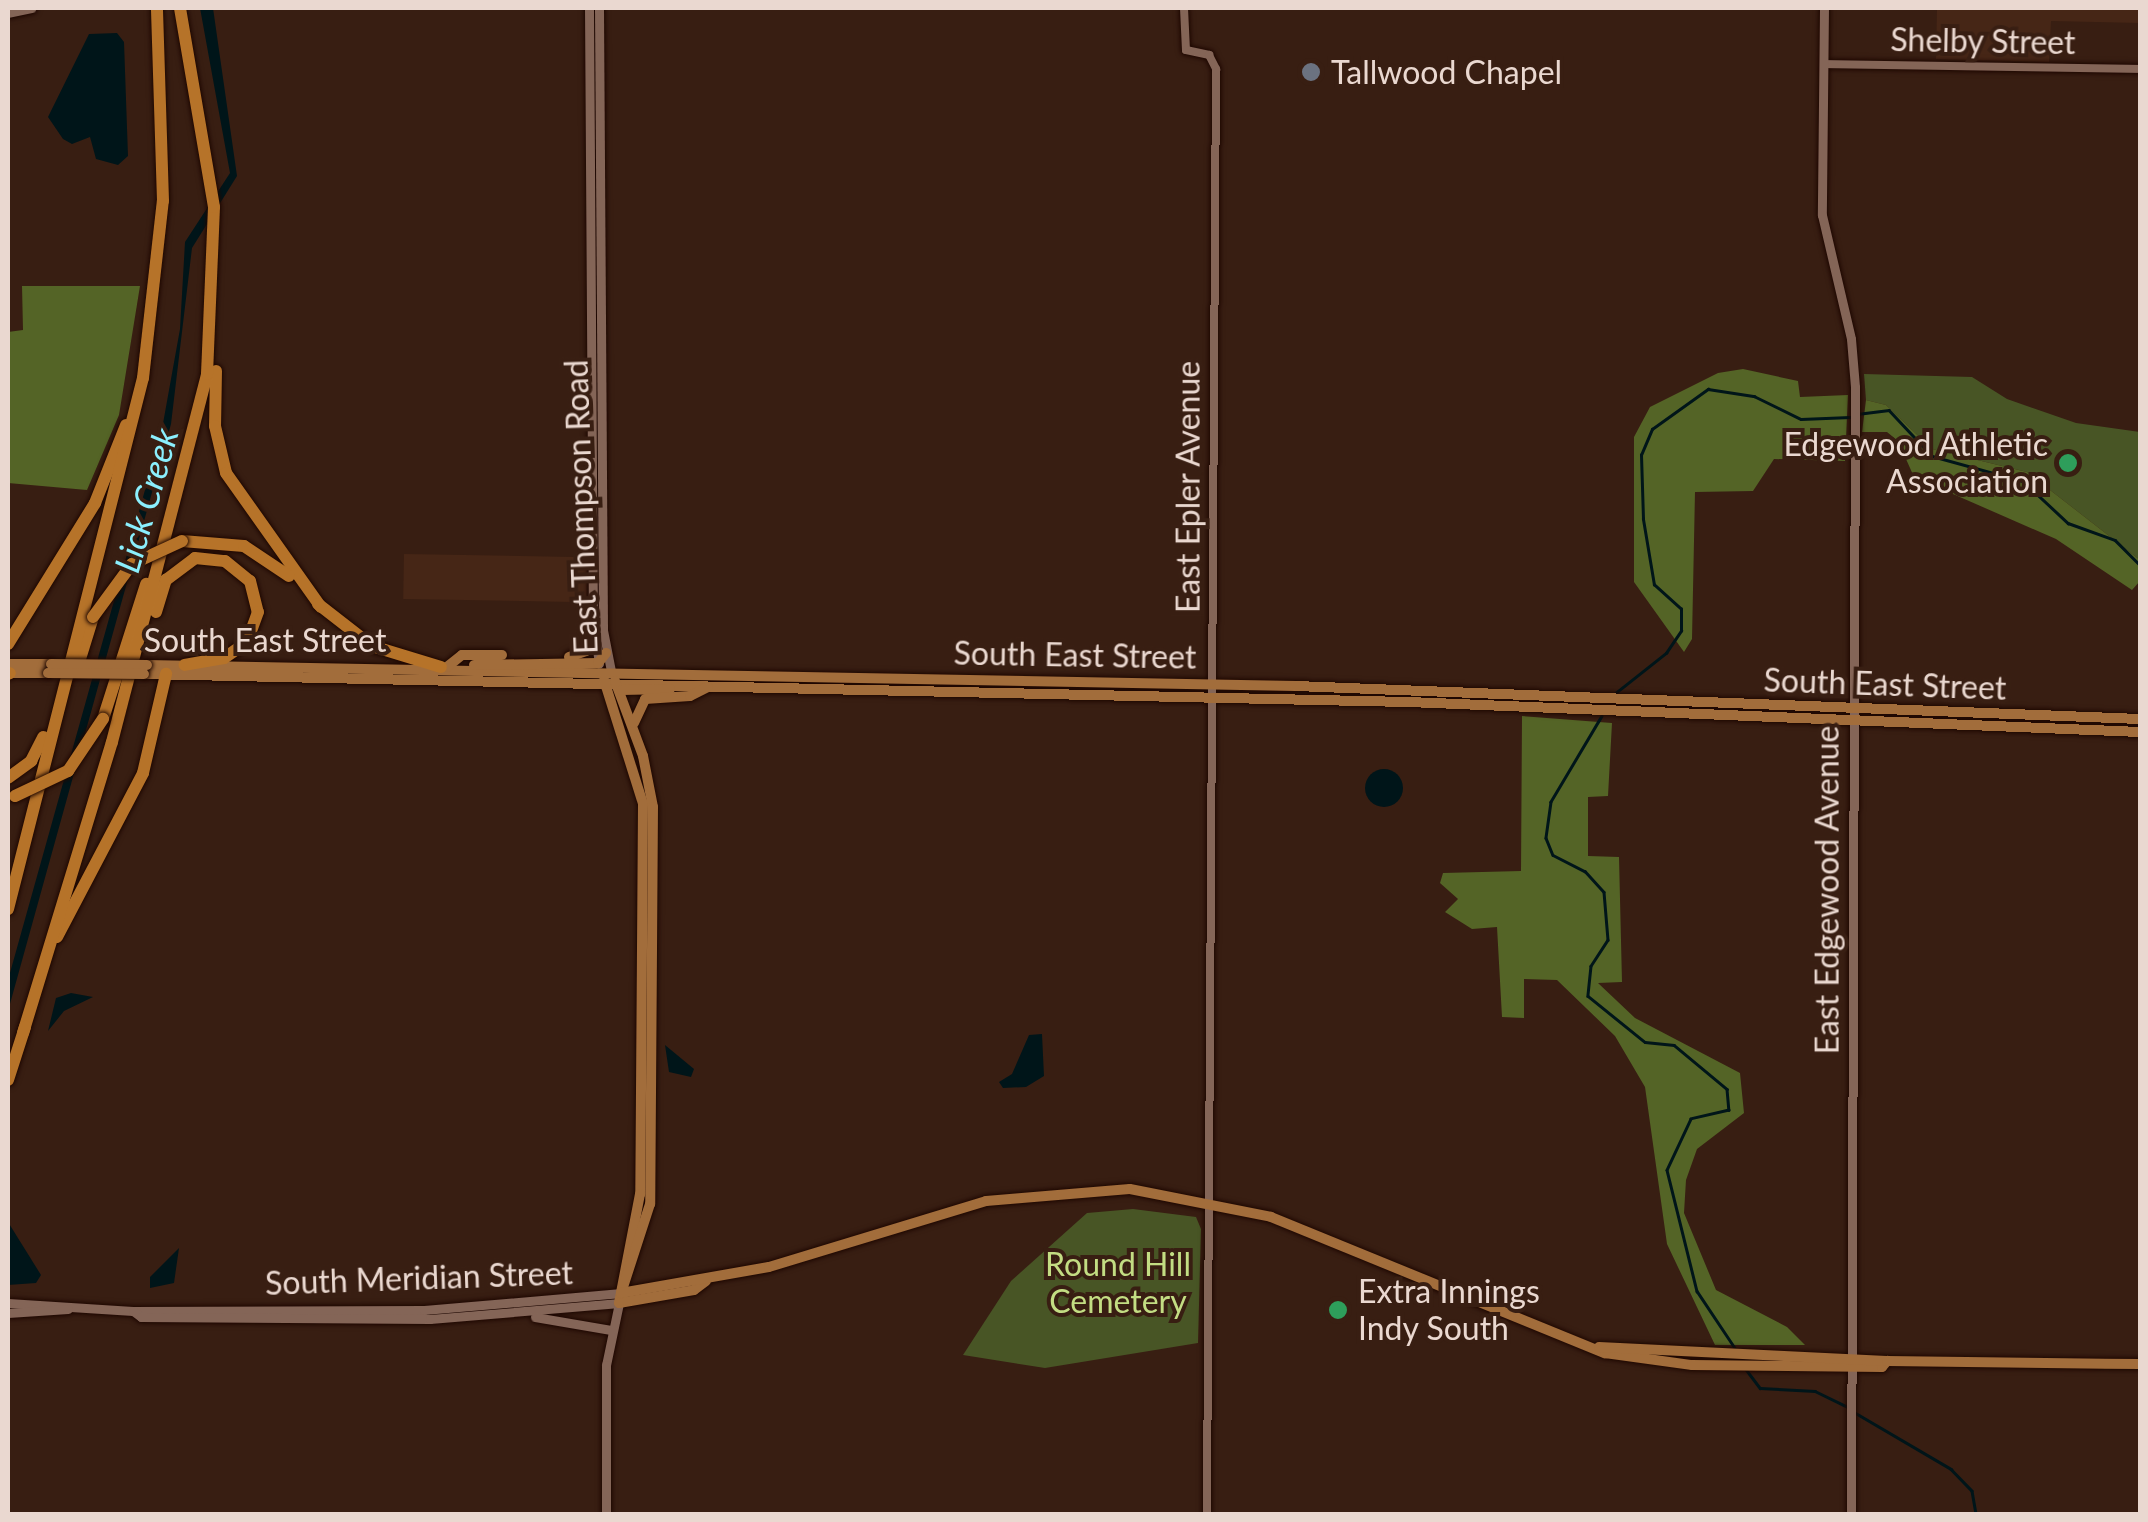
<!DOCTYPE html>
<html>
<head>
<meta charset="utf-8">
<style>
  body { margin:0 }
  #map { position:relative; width:2148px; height:1522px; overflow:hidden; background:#381e12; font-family:Lato,sans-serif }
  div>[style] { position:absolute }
  .built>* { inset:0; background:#462616; transform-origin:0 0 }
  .green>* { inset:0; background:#485525 }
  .forest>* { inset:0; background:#546426 }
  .water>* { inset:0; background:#001519 }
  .round { border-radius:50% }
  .stream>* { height:2.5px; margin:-1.25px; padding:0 1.25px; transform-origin:1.25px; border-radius:1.25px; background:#001519 }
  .roads { filter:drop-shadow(0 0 2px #1e0701) drop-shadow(0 0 2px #1e0701) }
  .tertiary>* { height:8px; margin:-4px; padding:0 4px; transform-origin:4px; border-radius:4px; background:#846557 }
  .secondary>* { height:9px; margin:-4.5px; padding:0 4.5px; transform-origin:4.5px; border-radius:4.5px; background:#846557 }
  .primary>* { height:10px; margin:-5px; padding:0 5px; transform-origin:5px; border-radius:5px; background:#a26d3b }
  .motorway>* { height:12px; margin:-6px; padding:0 6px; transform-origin:6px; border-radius:6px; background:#b67329 }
  .bridges { filter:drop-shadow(0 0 2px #1e0701) drop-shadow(0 0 2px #1e0701) }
  .primary-bridge>* { height:10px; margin:-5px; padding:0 5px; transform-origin:5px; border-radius:5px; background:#a26d3b }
  .motorway-bridge>* { height:12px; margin:-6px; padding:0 6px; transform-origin:6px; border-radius:6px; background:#b67329 }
  .dots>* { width:28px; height:28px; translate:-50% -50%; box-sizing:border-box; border:5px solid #381e12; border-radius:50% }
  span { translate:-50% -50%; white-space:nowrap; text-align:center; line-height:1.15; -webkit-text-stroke:8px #381e12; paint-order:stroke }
  .street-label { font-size:32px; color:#ead8d0 }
  .poi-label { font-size:32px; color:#ead8d0 }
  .left { translate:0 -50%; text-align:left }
  .right { translate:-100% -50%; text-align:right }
  .park-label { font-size:32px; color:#c3dd83 }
  .water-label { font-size:35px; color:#8beffd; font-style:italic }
  .frame { position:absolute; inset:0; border:10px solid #ead8d0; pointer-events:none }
</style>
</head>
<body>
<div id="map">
  <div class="built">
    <i style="clip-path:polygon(1937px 8px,2140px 8px,2140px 23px,2051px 21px,2049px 62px,1936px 59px)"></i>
    <i style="left:404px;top:554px;width:183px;height:45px;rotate:1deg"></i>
  </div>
  <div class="green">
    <i style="clip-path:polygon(1864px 374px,1972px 377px,2007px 399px,2076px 423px,2140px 432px,2140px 560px,2027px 472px,1932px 449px,1886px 405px,1866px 400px)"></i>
    <i style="clip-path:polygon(1133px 1209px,1196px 1217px,1201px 1229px,1198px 1343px,1045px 1368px,963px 1355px,1011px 1281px,1087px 1213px)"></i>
  </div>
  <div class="forest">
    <i style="clip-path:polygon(22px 286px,140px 286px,119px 415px,87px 490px,8px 483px,8px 332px,23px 330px)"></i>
    <i style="clip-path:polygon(1743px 369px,1798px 381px,1800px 397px,1848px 395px,1845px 461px,1774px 459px,1753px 491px,1695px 492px,1692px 639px,1684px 652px,1634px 582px,1634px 437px,1650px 407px,1718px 373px)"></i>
    <i style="clip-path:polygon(1866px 400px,1886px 405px,1932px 449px,2027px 472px,2140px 560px,2140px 581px,2132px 590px,2056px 539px,1914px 477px,1898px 441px,1887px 432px,1862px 432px)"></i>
    <i style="clip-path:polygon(1522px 716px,1612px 723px,1608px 796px,1588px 797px,1588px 856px,1619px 857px,1622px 982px,1598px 983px,1635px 1018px,1740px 1073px,1744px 1113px,1697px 1149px,1686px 1180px,1684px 1213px,1716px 1290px,1787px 1327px,1805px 1345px,1715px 1345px,1667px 1244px,1645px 1087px,1615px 1036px,1557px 980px,1524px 979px,1524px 1018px,1502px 1017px,1497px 927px,1472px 929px,1445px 912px,1458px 899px,1440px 883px,1443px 873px,1521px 871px)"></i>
  </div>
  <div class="water">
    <i style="clip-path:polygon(200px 8px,213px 8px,237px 176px,192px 248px,171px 424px,8px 1011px,8px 980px,162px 429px,180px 329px,185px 242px,230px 173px)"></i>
    <i style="clip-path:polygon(89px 34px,117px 33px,124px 42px,128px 156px,118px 165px,96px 159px,90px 137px,72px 144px,63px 139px,48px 117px)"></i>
    <i class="round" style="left:1365px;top:769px;width:38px;height:38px"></i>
    <i style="clip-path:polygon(71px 993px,93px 997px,64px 1011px,48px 1031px,56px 998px)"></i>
    <i style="clip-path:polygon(1042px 1034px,1044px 1076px,1026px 1087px,1003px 1088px,999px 1082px,1012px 1074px,1029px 1035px)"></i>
    <i style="clip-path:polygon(665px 1045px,694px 1069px,691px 1077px,669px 1072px)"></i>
    <i style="clip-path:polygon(8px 1222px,41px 1275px,36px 1283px,8px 1285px)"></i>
    <i style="clip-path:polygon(179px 1248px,174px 1283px,150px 1288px,150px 1277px)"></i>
  </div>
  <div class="stream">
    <i style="left:1857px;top:414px;width:32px;rotate:-7deg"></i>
    <i style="left:1889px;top:410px;width:63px;rotate:46.9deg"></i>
    <i style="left:1932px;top:456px;width:94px;rotate:15.4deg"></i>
    <i style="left:2023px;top:481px;width:62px;rotate:43deg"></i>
    <i style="left:2068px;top:523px;width:50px;rotate:19.9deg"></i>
    <i style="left:2115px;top:540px;width:35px;rotate:45deg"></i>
    <i style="left:1613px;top:695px;width:68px;rotate:-38.4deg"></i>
    <i style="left:1666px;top:653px;width:27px;rotate:-56deg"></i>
    <i style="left:1681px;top:631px;width:22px;rotate:-90deg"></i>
    <i style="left:1681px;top:609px;width:36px;rotate:-138deg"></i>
    <i style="left:1654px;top:585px;width:67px;rotate:-99.5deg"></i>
    <i style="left:1643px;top:519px;width:64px;rotate:-91.8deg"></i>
    <i style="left:1641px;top:455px;width:28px;rotate:-67deg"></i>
    <i style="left:1652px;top:429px;width:69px;rotate:-35.5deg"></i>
    <i style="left:1708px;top:389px;width:47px;rotate:8.7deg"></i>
    <i style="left:1754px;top:396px;width:52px;rotate:26.1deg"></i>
    <i style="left:1801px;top:419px;width:49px;rotate:-2.3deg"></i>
    <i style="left:1602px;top:716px;width:100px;rotate:120.7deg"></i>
    <i style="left:1551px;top:802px;width:36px;rotate:98deg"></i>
    <i style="left:1546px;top:838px;width:18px;rotate:68deg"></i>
    <i style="left:1553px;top:855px;width:36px;rotate:27deg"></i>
    <i style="left:1585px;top:871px;width:28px;rotate:48deg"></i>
    <i style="left:1604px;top:892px;width:48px;rotate:85.2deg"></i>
    <i style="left:1608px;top:940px;width:31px;rotate:123deg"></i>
    <i style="left:1591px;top:966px;width:30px;rotate:96deg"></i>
    <i style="left:1588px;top:996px;width:73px;rotate:38.9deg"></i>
    <i style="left:1645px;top:1042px;width:29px;rotate:6deg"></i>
    <i style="left:1674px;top:1045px;width:69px;rotate:39.7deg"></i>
    <i style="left:1727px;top:1089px;width:21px;rotate:85deg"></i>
    <i style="left:1729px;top:1110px;width:39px;rotate:167deg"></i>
    <i style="left:1691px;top:1119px;width:56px;rotate:115.2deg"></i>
    <i style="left:1667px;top:1170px;width:125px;rotate:76.1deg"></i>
    <i style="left:1697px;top:1291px;width:69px;rotate:56.3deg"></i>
    <i style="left:1745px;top:1368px;width:25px;rotate:53deg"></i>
    <i style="left:1760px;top:1388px;width:55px;rotate:3.1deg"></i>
    <i style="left:1815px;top:1391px;width:37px;rotate:26deg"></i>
    <i style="left:1854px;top:1412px;width:113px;rotate:30.4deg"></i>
    <i style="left:1951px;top:1469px;width:30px;rotate:46deg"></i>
    <i style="left:1972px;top:1491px;width:23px;rotate:80deg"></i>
  </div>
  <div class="roads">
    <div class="tertiary">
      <i style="left:1184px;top:8px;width:42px;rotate:87.3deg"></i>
      <i style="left:1186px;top:50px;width:24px;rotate:12deg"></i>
      <i style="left:1209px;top:55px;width:16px;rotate:63deg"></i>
      <i style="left:1216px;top:69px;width:1445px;rotate:90.36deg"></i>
      <i style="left:1824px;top:64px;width:316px;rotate:0.9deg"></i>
    </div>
    <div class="secondary">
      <i style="left:589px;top:8px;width:612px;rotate:89.63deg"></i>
      <i style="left:593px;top:620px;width:44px;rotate:82.2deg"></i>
      <i style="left:599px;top:8px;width:622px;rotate:89.63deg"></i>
      <i style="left:603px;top:630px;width:42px;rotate:79deg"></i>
      <i style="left:1824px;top:8px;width:207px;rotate:90.6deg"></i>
      <i style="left:1822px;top:215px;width:127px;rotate:76.8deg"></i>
      <i style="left:1851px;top:339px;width:48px;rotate:85.2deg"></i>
      <i style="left:1855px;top:387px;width:1127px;rotate:90.2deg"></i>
      <i style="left:8px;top:13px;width:24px;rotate:-12deg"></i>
      <i style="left:8px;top:1303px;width:125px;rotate:3.7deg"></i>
      <i style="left:133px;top:1311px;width:291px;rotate:-0.2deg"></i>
      <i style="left:424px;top:1310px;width:198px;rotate:-4.9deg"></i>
      <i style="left:133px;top:1311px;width:10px;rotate:37deg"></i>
      <i style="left:141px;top:1317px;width:289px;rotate:0.4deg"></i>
      <i style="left:430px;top:1319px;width:190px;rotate:-4.8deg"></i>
      <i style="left:619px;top:1303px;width:63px;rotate:101.8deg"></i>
      <i style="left:606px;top:1365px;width:149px;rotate:90deg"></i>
      <i style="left:8px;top:1313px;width:60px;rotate:-3.8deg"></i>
      <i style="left:535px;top:1317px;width:77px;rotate:9.7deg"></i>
    </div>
    <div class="primary">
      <i style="left:569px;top:657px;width:18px;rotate:-19deg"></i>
      <i style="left:586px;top:651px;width:20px;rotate:-70deg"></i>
      <i style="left:8px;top:664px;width:43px"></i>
      <i style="left:147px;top:665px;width:1149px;rotate:1.05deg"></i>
      <i style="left:1296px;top:686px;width:845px;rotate:2.24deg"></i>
      <i style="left:474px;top:665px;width:124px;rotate:-0.9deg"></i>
      <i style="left:598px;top:663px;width:13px;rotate:-51deg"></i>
      <i style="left:447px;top:667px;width:19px;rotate:-39deg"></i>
      <i style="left:462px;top:655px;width:40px"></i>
      <i style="left:8px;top:673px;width:40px"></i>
      <i style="left:144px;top:674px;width:1265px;rotate:1.27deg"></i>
      <i style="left:1409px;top:702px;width:732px;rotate:2.35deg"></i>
      <i style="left:604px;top:680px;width:130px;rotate:72.5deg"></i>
      <i style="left:643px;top:804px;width:390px;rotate:90.4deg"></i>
      <i style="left:640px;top:1194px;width:111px;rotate:100.9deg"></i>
      <i style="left:619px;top:1303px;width:76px;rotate:-9.8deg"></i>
      <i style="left:694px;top:1290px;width:15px;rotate:-37deg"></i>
      <i style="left:615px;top:681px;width:80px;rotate:69.5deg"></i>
      <i style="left:643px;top:756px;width:52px;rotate:78.9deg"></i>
      <i style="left:653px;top:807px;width:397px;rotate:90.4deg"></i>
      <i style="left:650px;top:1204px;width:94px;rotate:108deg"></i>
      <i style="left:622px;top:690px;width:48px;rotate:-1.2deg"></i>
      <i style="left:634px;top:723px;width:26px;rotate:-65deg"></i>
      <i style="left:645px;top:699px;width:45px;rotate:-3.8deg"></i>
      <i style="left:690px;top:696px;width:20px;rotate:-27deg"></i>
      <i style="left:621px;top:1293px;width:150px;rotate:-10deg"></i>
      <i style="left:769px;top:1267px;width:227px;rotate:-16.9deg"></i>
      <i style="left:986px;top:1201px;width:144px;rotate:-4.8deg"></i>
      <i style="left:1130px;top:1189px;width:144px;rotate:11.2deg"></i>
      <i style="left:1271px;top:1217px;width:361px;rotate:22.2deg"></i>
      <i style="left:1605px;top:1353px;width:88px;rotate:7.9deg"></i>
      <i style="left:1692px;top:1365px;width:190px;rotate:0.6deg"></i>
      <i style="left:1882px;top:1367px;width:8px;rotate:-50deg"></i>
      <i style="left:1599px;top:1347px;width:288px;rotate:2.8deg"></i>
      <i style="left:1887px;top:1361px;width:253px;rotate:0.7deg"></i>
    </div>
    <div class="motorway">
      <i style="left:216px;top:371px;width:55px;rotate:91deg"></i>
      <i style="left:215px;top:426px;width:48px;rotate:76.8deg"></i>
      <i style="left:226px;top:473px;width:164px;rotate:54.7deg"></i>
      <i style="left:182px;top:541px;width:62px;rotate:4.6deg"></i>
      <i style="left:244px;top:546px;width:54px;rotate:33.7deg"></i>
      <i style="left:318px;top:604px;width:68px;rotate:37.9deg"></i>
      <i style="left:372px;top:646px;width:72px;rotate:16.9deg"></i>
      <i style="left:156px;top:612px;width:34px;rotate:-73deg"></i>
      <i style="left:166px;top:580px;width:36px;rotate:-37deg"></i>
      <i style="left:195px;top:558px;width:30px;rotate:6deg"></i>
      <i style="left:225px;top:561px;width:32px;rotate:39deg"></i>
      <i style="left:250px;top:581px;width:32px;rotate:76deg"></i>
      <i style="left:258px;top:612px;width:32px;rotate:110deg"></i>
      <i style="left:247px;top:642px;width:28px;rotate:145deg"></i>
      <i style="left:224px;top:658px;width:40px;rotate:170deg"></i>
      <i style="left:8px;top:644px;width:166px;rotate:-58.3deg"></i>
      <i style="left:95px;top:503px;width:84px;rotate:-68.3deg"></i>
      <i style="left:76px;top:672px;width:58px;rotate:-72.8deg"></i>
      <i style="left:8px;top:674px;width:2px;rotate:-27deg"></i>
      <i style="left:103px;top:719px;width:142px;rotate:-72.3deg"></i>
      <i style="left:8px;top:778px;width:29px;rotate:-36deg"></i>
      <i style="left:31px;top:761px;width:27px;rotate:-63deg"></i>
      <i style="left:8px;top:909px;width:548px;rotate:-75.74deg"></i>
      <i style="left:143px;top:378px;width:178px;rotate:-83.6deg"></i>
      <i style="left:163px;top:201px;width:193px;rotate:-91.8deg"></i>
      <i style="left:57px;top:937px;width:185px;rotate:-62.3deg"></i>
      <i style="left:143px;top:773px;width:102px;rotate:-76.9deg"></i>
      <i style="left:23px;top:1033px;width:304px;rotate:-73deg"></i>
      <i style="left:112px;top:742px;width:380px;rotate:-75.5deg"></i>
      <i style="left:207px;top:374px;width:167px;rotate:-87.6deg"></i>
      <i style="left:214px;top:207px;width:202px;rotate:-99.7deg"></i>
      <i style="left:8px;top:1080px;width:56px;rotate:-72.2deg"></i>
    </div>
  </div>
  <div class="bridges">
    <div class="primary-bridge">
      <i style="left:51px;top:664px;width:96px;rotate:0.6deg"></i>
      <i style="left:48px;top:673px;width:96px;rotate:0.6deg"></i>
    </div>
    <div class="motorway-bridge">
      <i style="left:93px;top:617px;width:66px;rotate:-53.7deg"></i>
      <i style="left:132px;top:564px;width:55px;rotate:-24.7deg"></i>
      <i style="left:15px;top:796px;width:59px;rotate:-25.3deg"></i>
      <i style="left:68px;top:771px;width:63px;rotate:-56.1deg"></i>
    </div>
  </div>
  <div class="dots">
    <i style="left:1311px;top:72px;background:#6b7280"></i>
    <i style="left:2068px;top:463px;background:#2e9e5b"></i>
    <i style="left:1338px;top:1310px;background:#2e9e5b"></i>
  </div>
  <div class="street-label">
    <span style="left:1983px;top:41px;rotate:1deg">Shelby Street</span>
    <span style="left:1188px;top:487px;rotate:-90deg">East Epler Avenue</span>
    <span style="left:581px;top:507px;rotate:-92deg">East Thompson Road</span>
    <span style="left:265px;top:640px">South East Street</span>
    <span style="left:1075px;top:655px;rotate:1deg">South East Street</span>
    <span style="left:1885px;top:684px;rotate:2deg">South East Street</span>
    <span style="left:1827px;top:890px;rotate:-90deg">East Edgewood Avenue</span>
    <span style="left:419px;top:1278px;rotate:-2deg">South Meridian Street</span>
  </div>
  <div class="poi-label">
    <span class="left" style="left:1331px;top:72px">Tallwood Chapel</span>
    <span class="right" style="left:2048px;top:463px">Edgewood Athletic<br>Association</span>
    <span class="left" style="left:1358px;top:1310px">Extra Innings<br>Indy South</span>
  </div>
  <div class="park-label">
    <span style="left:1118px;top:1283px">Round Hill<br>Cemetery</span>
  </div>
  <div class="water-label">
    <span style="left:145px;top:500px;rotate:-74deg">Lick Creek</span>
  </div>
  <div class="frame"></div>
</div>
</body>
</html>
